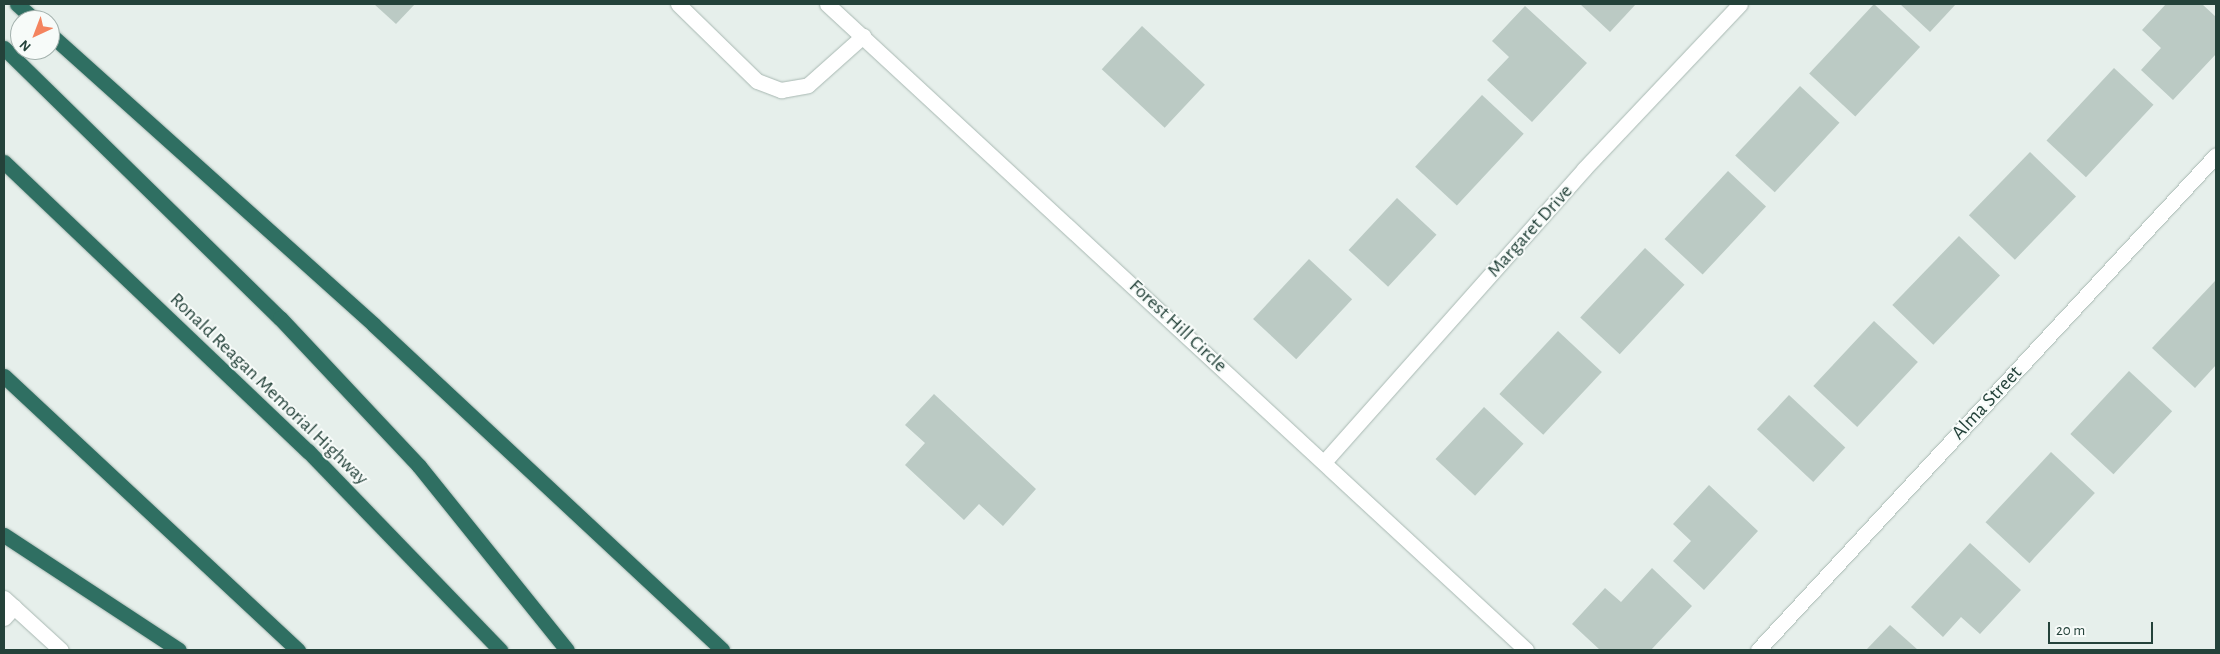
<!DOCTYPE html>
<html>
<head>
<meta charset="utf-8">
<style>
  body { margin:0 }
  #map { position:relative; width:2220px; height:654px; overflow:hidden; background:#e6efeb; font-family:"Alegreya Sans",sans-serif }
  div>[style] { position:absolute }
  .building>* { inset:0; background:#bbcac4; transform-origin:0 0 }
  .roads { filter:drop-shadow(0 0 1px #a8b8b2) drop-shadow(0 0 1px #a8b8b2) }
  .service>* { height:15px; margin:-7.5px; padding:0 7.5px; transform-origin:7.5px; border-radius:7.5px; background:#fff }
  .minor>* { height:15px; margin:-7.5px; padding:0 7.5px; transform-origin:7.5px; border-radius:7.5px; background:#fff }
  .tertiary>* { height:15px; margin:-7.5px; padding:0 7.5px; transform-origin:7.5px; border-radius:7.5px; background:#fff }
  .secondary>* { height:15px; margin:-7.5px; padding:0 7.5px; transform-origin:7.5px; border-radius:7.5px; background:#fff }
  .motorway>* { height:15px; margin:-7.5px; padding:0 7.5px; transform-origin:7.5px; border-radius:7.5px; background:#2f6f62 }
  span { translate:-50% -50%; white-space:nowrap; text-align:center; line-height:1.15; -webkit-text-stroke:4px #f7fbf9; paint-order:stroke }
  .street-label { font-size:20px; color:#24423a }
  .frame { position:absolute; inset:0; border:5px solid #24423a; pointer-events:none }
  .north { position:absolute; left:10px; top:10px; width:50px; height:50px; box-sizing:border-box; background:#f7fbf9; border:1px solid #a3b1ad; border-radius:50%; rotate:223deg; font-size:14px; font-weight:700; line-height:20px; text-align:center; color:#24423a }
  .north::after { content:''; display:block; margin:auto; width:18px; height:22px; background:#f4845f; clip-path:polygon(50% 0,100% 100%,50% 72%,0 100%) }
  .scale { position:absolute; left:2048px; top:622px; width:105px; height:22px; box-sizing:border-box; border:2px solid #24423a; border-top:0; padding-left:6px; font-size:15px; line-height:18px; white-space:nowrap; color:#24423a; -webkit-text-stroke:4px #f7fbf9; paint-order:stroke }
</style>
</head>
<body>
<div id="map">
  <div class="building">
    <i style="clip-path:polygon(374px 4px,415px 4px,396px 24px)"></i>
    <i style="clip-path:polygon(1580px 4px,1636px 4px,1610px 32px)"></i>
    <i style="left:1874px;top:4px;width:63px;height:95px;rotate:43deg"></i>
    <i style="clip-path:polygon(1900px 4px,1956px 4px,1930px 32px)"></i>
    <i style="clip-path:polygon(2166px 4px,2202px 4px,2216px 17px,2216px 54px,2173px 100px,2141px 70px,2161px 48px,2142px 30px)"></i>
    <i style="clip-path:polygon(1525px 6px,1587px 63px,1532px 122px,1487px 80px,1509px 57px,1492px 41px)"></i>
    <i style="left:1142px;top:26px;width:86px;height:59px;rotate:43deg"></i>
    <i style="left:2114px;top:68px;width:54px;height:99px;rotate:43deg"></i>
    <i style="left:1800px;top:86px;width:54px;height:95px;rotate:43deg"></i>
    <i style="left:1482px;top:95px;width:57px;height:98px;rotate:43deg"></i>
    <i style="left:2030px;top:152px;width:64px;height:88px;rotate:44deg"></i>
    <i style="left:1728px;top:171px;width:52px;height:93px;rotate:43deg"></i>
    <i style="left:1397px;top:198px;width:54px;height:71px;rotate:43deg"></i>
    <i style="left:1959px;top:236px;width:57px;height:96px;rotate:44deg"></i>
    <i style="left:1645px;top:248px;width:54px;height:95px;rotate:43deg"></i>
    <i style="left:1309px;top:259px;width:59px;height:82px;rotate:43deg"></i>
    <i style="clip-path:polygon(2215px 281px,2216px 365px,2195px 388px,2152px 348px)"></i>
    <i style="left:1874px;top:321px;width:60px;height:89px;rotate:43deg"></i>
    <i style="left:1558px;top:331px;width:60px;height:86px;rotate:43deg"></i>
    <i style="left:2129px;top:371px;width:59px;height:86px;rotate:43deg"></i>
    <i style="clip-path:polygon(934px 394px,1036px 489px,1003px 526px,979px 504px,964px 520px,905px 465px,925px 443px,905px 425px)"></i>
    <i style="left:1789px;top:395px;width:77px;height:47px;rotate:43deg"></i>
    <i style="left:1484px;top:407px;width:54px;height:71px;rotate:43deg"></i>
    <i style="left:2051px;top:452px;width:60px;height:96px;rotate:43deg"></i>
    <i style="clip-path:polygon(1709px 485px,1758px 531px,1704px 590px,1673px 561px,1691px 541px,1673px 524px)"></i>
    <i style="clip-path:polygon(1970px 543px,2021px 590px,1980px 634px,1961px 617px,1943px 637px,1911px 607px)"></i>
    <i style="clip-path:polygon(1652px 568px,1692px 606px,1651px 650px,1600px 650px,1572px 624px,1605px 588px,1621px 602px)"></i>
    <i style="clip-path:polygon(1890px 625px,1918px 650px,1866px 650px)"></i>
  </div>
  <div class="roads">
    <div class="service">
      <i style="left:678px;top:4px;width:110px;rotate:44.3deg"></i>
      <i style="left:757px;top:81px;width:26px;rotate:21deg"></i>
      <i style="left:781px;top:90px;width:27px;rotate:-10deg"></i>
      <i style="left:808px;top:85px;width:74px;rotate:-41.7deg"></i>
      <i style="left:4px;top:618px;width:15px;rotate:-48deg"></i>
    </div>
    <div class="minor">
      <i style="left:1324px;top:462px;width:392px;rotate:-48.4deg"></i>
      <i style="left:1584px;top:169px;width:227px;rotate:-46.6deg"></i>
      <i style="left:1758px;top:650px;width:674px;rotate:-47.22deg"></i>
    </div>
    <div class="tertiary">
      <i style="left:827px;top:4px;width:952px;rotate:42.74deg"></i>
    </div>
    <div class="secondary">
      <i style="left:4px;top:598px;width:77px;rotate:42.4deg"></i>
    </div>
    <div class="motorway">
      <i style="left:17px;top:4px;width:24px;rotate:42deg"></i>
      <i style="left:50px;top:34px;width:435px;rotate:41.9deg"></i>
      <i style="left:374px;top:325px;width:476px;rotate:43deg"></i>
      <i style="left:4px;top:48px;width:386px;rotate:44.4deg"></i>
      <i style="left:280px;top:318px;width:203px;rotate:46.8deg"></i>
      <i style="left:419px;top:466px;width:236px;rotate:51.2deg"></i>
      <i style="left:4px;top:162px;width:419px;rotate:43.6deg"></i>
      <i style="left:308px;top:451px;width:277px;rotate:46deg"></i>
      <i style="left:4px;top:376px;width:402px;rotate:43deg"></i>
      <i style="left:4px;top:535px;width:209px;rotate:33.3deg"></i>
    </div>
  </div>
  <div class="street-label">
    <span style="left:1530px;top:231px;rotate:-48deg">Margaret Drive</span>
    <span style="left:1178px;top:326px;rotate:43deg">Forest Hill Circle</span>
    <span style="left:269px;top:389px;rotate:44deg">Ronald Reagan Memorial Highway</span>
    <span style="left:1987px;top:403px;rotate:-47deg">Alma Street</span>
  </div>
  <div class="frame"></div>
  <div class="north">N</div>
  <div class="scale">20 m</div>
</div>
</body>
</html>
